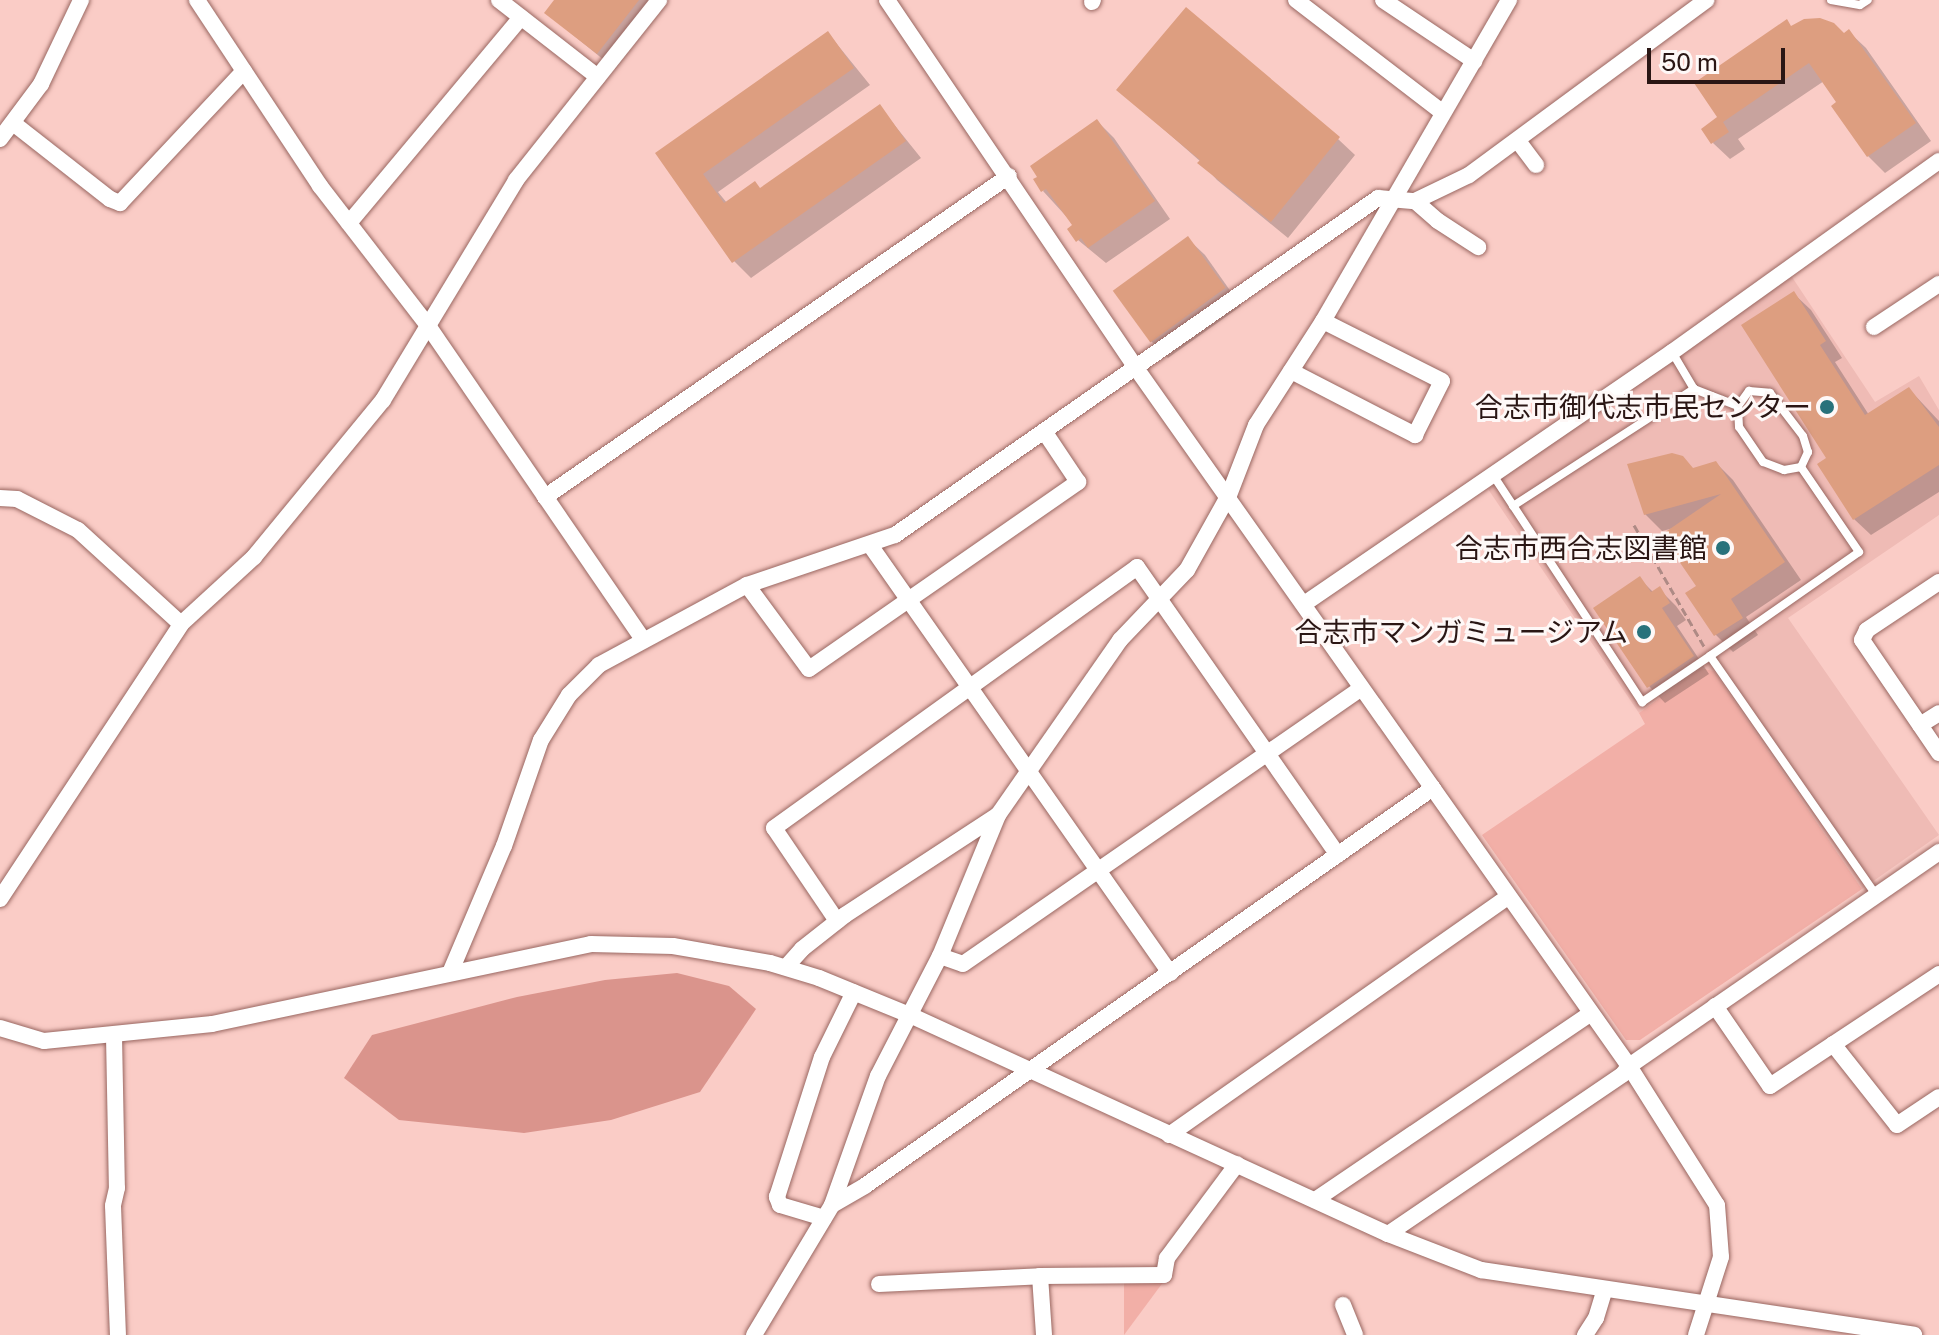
<!DOCTYPE html>
<html>
<head>
<meta charset="utf-8">
<style>
  body { margin:0 }
  #map { position:relative; width:1939px; height:1335px; overflow:hidden; background:#faccc6; font-family:"Public Sans","Noto Sans JP",sans-serif }
  div>[style] { position:absolute }
  .built>* { inset:0; background:#efbbb5 }
  .green>* { inset:0; background:#f2afa7 }
  .forest>* { inset:0; background:#da948c }
  .shadow>* { inset:0; background:#0003 }
  .building>* { inset:0; background:#dd9e80; transform-origin:0 0 }
  .path>* { height:3px; margin-top:-1.5px; transform-origin:0; background:repeating-linear-gradient(90deg,#ae8a85 0 8px,transparent 0 12px) }
  .roads { filter:drop-shadow(0 0 2px #996761) drop-shadow(0 0 2px #996761) }
  .service>* { height:8px; margin:-4px; padding:0 4px; transform-origin:4px; border-radius:4px; background:#fff }
  .minor>* { height:16px; margin:-8px; padding:0 8px; transform-origin:8px; border-radius:8px; background:#fff }
  .dots>* { width:22px; height:22px; translate:-50% -50%; box-sizing:border-box; border:4px solid #fef8f7; border-radius:50% }
  span { translate:-50% -50%; white-space:nowrap; text-align:center; line-height:1.15; -webkit-text-stroke:6px #fef8f7; paint-order:stroke }
  .poi-label { font-size:28px; color:#2a1614 }
  .right { translate:-100% -50%; text-align:right }
  .scale { position:absolute; left:1647px; top:48px; width:138px; height:36px; box-sizing:border-box; border:4px solid #2a1614; border-top:0; padding-left:10px; font-size:24px; line-height:28px; white-space:nowrap; color:#2a1614; -webkit-text-stroke:6px #fef8f7; paint-order:stroke }
</style>
</head>
<body>
<div id="map">
  <div class="built">
    <i style="clip-path:polygon(1790px 274px,1875px 402px,1919px 376px,1939px 410px,1939px 515px,1788px 618px,1939px 835px,1862px 889px,1714px 671px,1701px 668px,1639px 713px,1488px 489px)"></i>
  </div>
  <div class="green">
    <i style="clip-path:polygon(1701px 668px,1714px 671px,1862px 889px,1640px 1040px,1626px 1040px,1482px 835px,1645px 724px,1639px 713px)"></i>
    <i style="clip-path:polygon(1124px 1280px,1164px 1281px,1124px 1335px)"></i>
  </div>
  <div class="forest">
    <i style="clip-path:polygon(677px 973px,729px 986px,756px 1009px,700px 1092px,611px 1120px,524px 1133px,399px 1120px,344px 1078px,372px 1035px,517px 997px,605px 980px)"></i>
  </div>
  <div class="shadow">
    <i style="clip-path:polygon(556px 0,668px 0,615px 69px,546px 13px)"></i>
    <i style="clip-path:polygon(1792px 27px,1844px 35px,1849px 32px,1866px 48px,1931px 141px,1885px 173px,1868px 156px,1824px 81px,1738px 139px,1745px 149px,1730px 159px,1713px 143px,1720px 118px)"></i>
    <i style="clip-path:polygon(828px 33px,870px 85px,718px 192px,727px 203px,761px 190px,880px 107px,921px 158px,751px 278px,734px 261px,657px 153px)"></i>
    <i style="clip-path:polygon(1119px 90px,1338px 139px,1355px 155px,1288px 238px,1217px 180px,1201px 162px)"></i>
    <i style="clip-path:polygon(1097px 121px,1114px 138px,1170px 219px,1106px 263px,1078px 240px,1075px 226px,1043px 191px)"></i>
    <i style="clip-path:polygon(1188px 239px,1205px 255px,1241px 306px,1168px 358px,1151px 341px,1115px 291px)"></i>
    <i style="clip-path:polygon(1794px 294px,1811px 310px,1842px 358px,1835px 362px,1869px 415px,1909px 389px,1939px 421px,1939px 492px,1871px 535px,1854px 519px,1829px 458px)"></i>
    <i style="clip-path:polygon(1716px 463px,1733px 480px,1801px 580px,1746px 617px,1758px 635px,1733px 652px,1716px 635px,1688px 594px,1699px 587px,1674px 528px,1662px 531px,1645px 514px,1694px 470px)"></i>
    <i style="clip-path:polygon(1640px 579px,1654px 593px,1659px 589px,1676px 606px,1686px 620px,1677px 626px,1709px 674px,1665px 703px,1649px 686px)"></i>
  </div>
  <div class="building">
    <i style="clip-path:polygon(554px 0,639px 0,597px 54px,544px 13px)"></i>
    <i style="clip-path:polygon(1186px 7px,1340px 137px,1271px 222px,1197px 163px,1200px 160px,1116px 90px)"></i>
    <i style="clip-path:polygon(1820px 18px,1834px 23px,1844px 33px,1849px 29px,1916px 123px,1867px 157px,1831px 106px,1836px 102px,1809px 63px,1723px 122px,1729px 132px,1711px 144px,1701px 129px,1717px 117px,1694px 83px,1787px 19px,1791px 26px,1804px 19px)"></i>
    <i style="clip-path:polygon(828px 31px,854px 68px,703px 174px,724px 203px,755px 181px,760px 188px,880px 104px,906px 141px,732px 263px,655px 153px)"></i>
    <i style="clip-path:polygon(1097px 119px,1155px 201px,1088px 248px,1081px 238px,1076px 242px,1067px 229px,1072px 225px,1046px 189px,1041px 192px,1033px 179px,1037px 177px,1030px 166px)"></i>
    <i style="left:1188px;top:236px;width:64px;height:93px;rotate:54deg"></i>
    <i style="clip-path:polygon(1794px 291px,1826px 341px,1820px 345px,1865px 415px,1909px 387px,1939px 427px,1939px 465px,1853px 520px,1817px 464px,1826px 458px,1741px 325px)"></i>
    <i style="clip-path:polygon(1672px 453px,1683px 456px,1693px 468px,1716px 461px,1785px 562px,1731px 599px,1743px 618px,1714px 636px,1685px 593px,1696px 586px,1661px 535px,1721px 494px,1644px 515px,1627px 464px)"></i>
    <i style="clip-path:polygon(1640px 576px,1651px 592px,1660px 586px,1670px 603px,1662px 608px,1694px 656px,1647px 688px,1593px 608px)"></i>
  </div>
  <div class="path">
    <i style="left:1634px;top:525px;width:140px;rotate:60deg"></i>
  </div>
  <div class="roads">
    <div class="service">
      <i style="left:1831px;top:0;width:29px;rotate:10deg"></i>
      <i style="left:1860px;top:5px;width:9px;rotate:-32deg"></i>
      <i style="left:1672px;top:352px;width:43px;rotate:59.3deg"></i>
      <i style="left:1694px;top:389px;width:47px;rotate:21.1deg"></i>
      <i style="left:1749px;top:391px;width:21px;rotate:5deg"></i>
      <i style="left:1770px;top:393px;width:54px;rotate:52.5deg"></i>
      <i style="left:1803px;top:436px;width:17px;rotate:73deg"></i>
      <i style="left:1808px;top:452px;width:17px;rotate:115deg"></i>
      <i style="left:1801px;top:467px;width:17px;rotate:170deg"></i>
      <i style="left:1784px;top:470px;width:22px;rotate:-159deg"></i>
      <i style="left:1763px;top:462px;width:42px;rotate:-124.4deg"></i>
      <i style="left:1739px;top:427px;width:21px;rotate:-93deg"></i>
      <i style="left:1738px;top:406px;width:19px;rotate:-54deg"></i>
      <i style="left:1801px;top:467px;width:103px;rotate:55.7deg"></i>
      <i style="left:1859px;top:552px;width:182px;rotate:145.1deg"></i>
      <i style="left:1710px;top:656px;width:291px;rotate:55.2deg"></i>
      <i style="left:1493px;top:475px;width:272px;rotate:56.7deg"></i>
      <i style="left:1642px;top:702px;width:82px;rotate:-34.1deg"></i>
      <i style="left:1513px;top:506px;width:216px;rotate:-32.9deg"></i>
    </div>
    <div class="minor">
      <i style="left:197px;top:0;width:223px;rotate:56.5deg"></i>
      <i style="left:320px;top:186px;width:178px;rotate:52.3deg"></i>
      <i style="left:429px;top:327px;width:379px;rotate:55.6deg"></i>
      <i style="left:499px;top:0;width:125px;rotate:37.9deg"></i>
      <i style="left:887px;top:0;width:444px;rotate:55.9deg"></i>
      <i style="left:1136px;top:368px;width:855px;rotate:54.77deg"></i>
      <i style="left:1629px;top:1066px;width:165px;rotate:57.7deg"></i>
      <i style="left:1717px;top:1205px;width:52px;rotate:85.6deg"></i>
      <i style="left:1721px;top:1257px;width:82px;rotate:107.8deg"></i>
      <i style="left:1296px;top:0;width:185px;rotate:37.5deg"></i>
      <i style="left:1383px;top:0;width:110px;rotate:33.8deg"></i>
      <i style="left:1092px;top:2px;width:2px;rotate:-63deg"></i>
      <i style="left:13px;top:123px;width:123px;rotate:38.1deg"></i>
      <i style="left:110px;top:199px;width:11px;rotate:22deg"></i>
      <i style="left:120px;top:203px;width:181px;rotate:-46.8deg"></i>
      <i style="left:0;top:139px;width:69px;rotate:-53.3deg"></i>
      <i style="left:41px;top:84px;width:93px;rotate:-64.5deg"></i>
      <i style="left:1518px;top:141px;width:30px;rotate:53deg"></i>
      <i style="left:1415px;top:201px;width:30px;rotate:41deg"></i>
      <i style="left:1438px;top:221px;width:48px;rotate:33deg"></i>
      <i style="left:349px;top:223px;width:268px;rotate:-50.1deg"></i>
      <i style="left:1874px;top:327px;width:78px;rotate:-33.5deg"></i>
      <i style="left:1291px;top:371px;width:140px;rotate:27.3deg"></i>
      <i style="left:1415px;top:435px;width:60px;rotate:-63.4deg"></i>
      <i style="left:1442px;top:381px;width:133px;rotate:-153.2deg"></i>
      <i style="left:545px;top:497px;width:564px;rotate:-34.68deg"></i>
      <i style="left:0;top:498px;width:17px;rotate:3deg"></i>
      <i style="left:17px;top:499px;width:68px;rotate:26.9deg"></i>
      <i style="left:78px;top:530px;width:139px;rotate:42.4deg"></i>
      <i style="left:870px;top:545px;width:523px;rotate:54.97deg"></i>
      <i style="left:1939px;top:582px;width:87px;rotate:146.3deg"></i>
      <i style="left:1867px;top:630px;width:11px;rotate:117deg"></i>
      <i style="left:1862px;top:640px;width:137px;rotate:55.7deg"></i>
      <i style="left:747px;top:585px;width:104px;rotate:53.6deg"></i>
      <i style="left:809px;top:669px;width:328px;rotate:-34.8deg"></i>
      <i style="left:1078px;top:482px;width:61px;rotate:-123.7deg"></i>
      <i style="left:1304px;top:604px;width:446px;rotate:-34.4deg"></i>
      <i style="left:1672px;top:352px;width:328px;rotate:-35.6deg"></i>
      <i style="left:1920px;top:725px;width:22px;rotate:-32deg"></i>
      <i style="left:0;top:899px;width:329px;rotate:-56.6deg"></i>
      <i style="left:181px;top:624px;width:99px;rotate:-42.5deg"></i>
      <i style="left:254px;top:557px;width:203px;rotate:-50.6deg"></i>
      <i style="left:383px;top:400px;width:257px;rotate:-58.8deg"></i>
      <i style="left:516px;top:180px;width:230px;rotate:-51.5deg"></i>
      <i style="left:837px;top:921px;width:112px;rotate:-124.1deg"></i>
      <i style="left:774px;top:828px;width:447px;rotate:-35.7deg"></i>
      <i style="left:1137px;top:567px;width:351px;rotate:55.1deg"></i>
      <i style="left:940px;top:956px;width:24px;rotate:19deg"></i>
      <i style="left:963px;top:964px;width:484px;rotate:-34.7deg"></i>
      <i style="left:786px;top:967px;width:24px;rotate:-48deg"></i>
      <i style="left:802px;top:949px;width:55px;rotate:-38.3deg"></i>
      <i style="left:845px;top:915px;width:183px;rotate:-33.2deg"></i>
      <i style="left:450px;top:973px;width:138px;rotate:-67deg"></i>
      <i style="left:504px;top:846px;width:112px;rotate:-70.8deg"></i>
      <i style="left:541px;top:740px;width:53px;rotate:-58.1deg"></i>
      <i style="left:569px;top:695px;width:42px;rotate:-45deg"></i>
      <i style="left:599px;top:665px;width:168px;rotate:-28.4deg"></i>
      <i style="left:747px;top:585px;width:156px;rotate:-18.7deg"></i>
      <i style="left:895px;top:535px;width:589px;rotate:-34.9deg"></i>
      <i style="left:1378px;top:198px;width:37px;rotate:5deg"></i>
      <i style="left:1415px;top:201px;width:60px;rotate:-25.7deg"></i>
      <i style="left:1469px;top:175px;width:295px;rotate:-36.4deg"></i>
      <i style="left:1715px;top:1006px;width:97px;rotate:55.5deg"></i>
      <i style="left:1770px;top:1086px;width:203px;rotate:-33.5deg"></i>
      <i style="left:0;top:1028px;width:46px;rotate:16.5deg"></i>
      <i style="left:44px;top:1041px;width:169px;rotate:-5.8deg"></i>
      <i style="left:212px;top:1024px;width:387px;rotate:-11.9deg"></i>
      <i style="left:591px;top:944px;width:82px;rotate:1.4deg"></i>
      <i style="left:673px;top:946px;width:98px;rotate:9.9deg"></i>
      <i style="left:770px;top:963px;width:51px;rotate:17deg"></i>
      <i style="left:819px;top:978px;width:100px;rotate:22.2deg"></i>
      <i style="left:912px;top:1016px;width:524px;rotate:24.61deg"></i>
      <i style="left:1388px;top:1234px;width:100px;rotate:21.2deg"></i>
      <i style="left:1481px;top:1270px;width:438px;rotate:8.5deg"></i>
      <i style="left:114px;top:1036px;width:152px;rotate:88.9deg"></i>
      <i style="left:117px;top:1188px;width:18px;rotate:103deg"></i>
      <i style="left:113px;top:1206px;width:129px;rotate:87.8deg"></i>
      <i style="left:1833px;top:1044px;width:103px;rotate:51.7deg"></i>
      <i style="left:1897px;top:1125px;width:50px;rotate:-33.7deg"></i>
      <i style="left:1169px;top:1135px;width:414px;rotate:-35.1deg"></i>
      <i style="left:1315px;top:1200px;width:333px;rotate:-34.1deg"></i>
      <i style="left:832px;top:1205px;width:39px;rotate:-30deg"></i>
      <i style="left:866px;top:1185px;width:692px;rotate:-35deg"></i>
      <i style="left:824px;top:1218px;width:46px;rotate:-163.5deg"></i>
      <i style="left:780px;top:1205px;width:9px;rotate:-111deg"></i>
      <i style="left:777px;top:1197px;width:147px;rotate:-72.2deg"></i>
      <i style="left:822px;top:1057px;width:72px;rotate:-63.8deg"></i>
      <i style="left:1388px;top:1234px;width:284px;rotate:-34.2deg"></i>
      <i style="left:1623px;top:1074px;width:10px;rotate:-53deg"></i>
      <i style="left:1629px;top:1066px;width:377px;rotate:-34.6deg"></i>
      <i style="left:1040px;top:1276px;width:59px;rotate:86.1deg"></i>
      <i style="left:879px;top:1284px;width:161px;rotate:-2.8deg"></i>
      <i style="left:1040px;top:1276px;width:124px;rotate:-0.5deg"></i>
      <i style="left:1164px;top:1275px;width:17px;rotate:-80deg"></i>
      <i style="left:1167px;top:1258px;width:117px;rotate:-53.3deg"></i>
      <i style="left:1343px;top:1305px;width:32px;rotate:68deg"></i>
      <i style="left:754px;top:1335px;width:152px;rotate:-59deg"></i>
      <i style="left:832px;top:1205px;width:137px;rotate:-70.4deg"></i>
      <i style="left:878px;top:1076px;width:135px;rotate:-62.7deg"></i>
      <i style="left:940px;top:956px;width:152px;rotate:-67.6deg"></i>
      <i style="left:998px;top:815px;width:213px;rotate:-55.1deg"></i>
      <i style="left:1120px;top:640px;width:97px;rotate:-46.3deg"></i>
      <i style="left:1187px;top:570px;width:86px;rotate:-60.8deg"></i>
      <i style="left:1229px;top:495px;width:75px;rotate:-68.9deg"></i>
      <i style="left:1256px;top:425px;width:124px;rotate:-57.2deg"></i>
      <i style="left:1323px;top:321px;width:371px;rotate:-59.9deg"></i>
      <i style="left:1585px;top:1335px;width:20px;rotate:-57deg"></i>
      <i style="left:1596px;top:1318px;width:28px;rotate:-73deg"></i>
    </div>
  </div>
  <div class="dots">
    <i style="left:1827px;top:407px;background:#29727b"></i>
    <i style="left:1723px;top:548px;background:#29727b"></i>
    <i style="left:1644px;top:632px;background:#29727b"></i>
  </div>
  <div class="poi-label">
    <span class="right" style="left:1811px;top:407px">合志市御代志市民センター</span>
    <span class="right" style="left:1707px;top:548px">合志市西合志図書館</span>
    <span class="right" style="left:1628px;top:632px">合志市マンガミュージアム</span>
  </div>
  <div class="scale">50 m</div>
</div>
</body>
</html>
